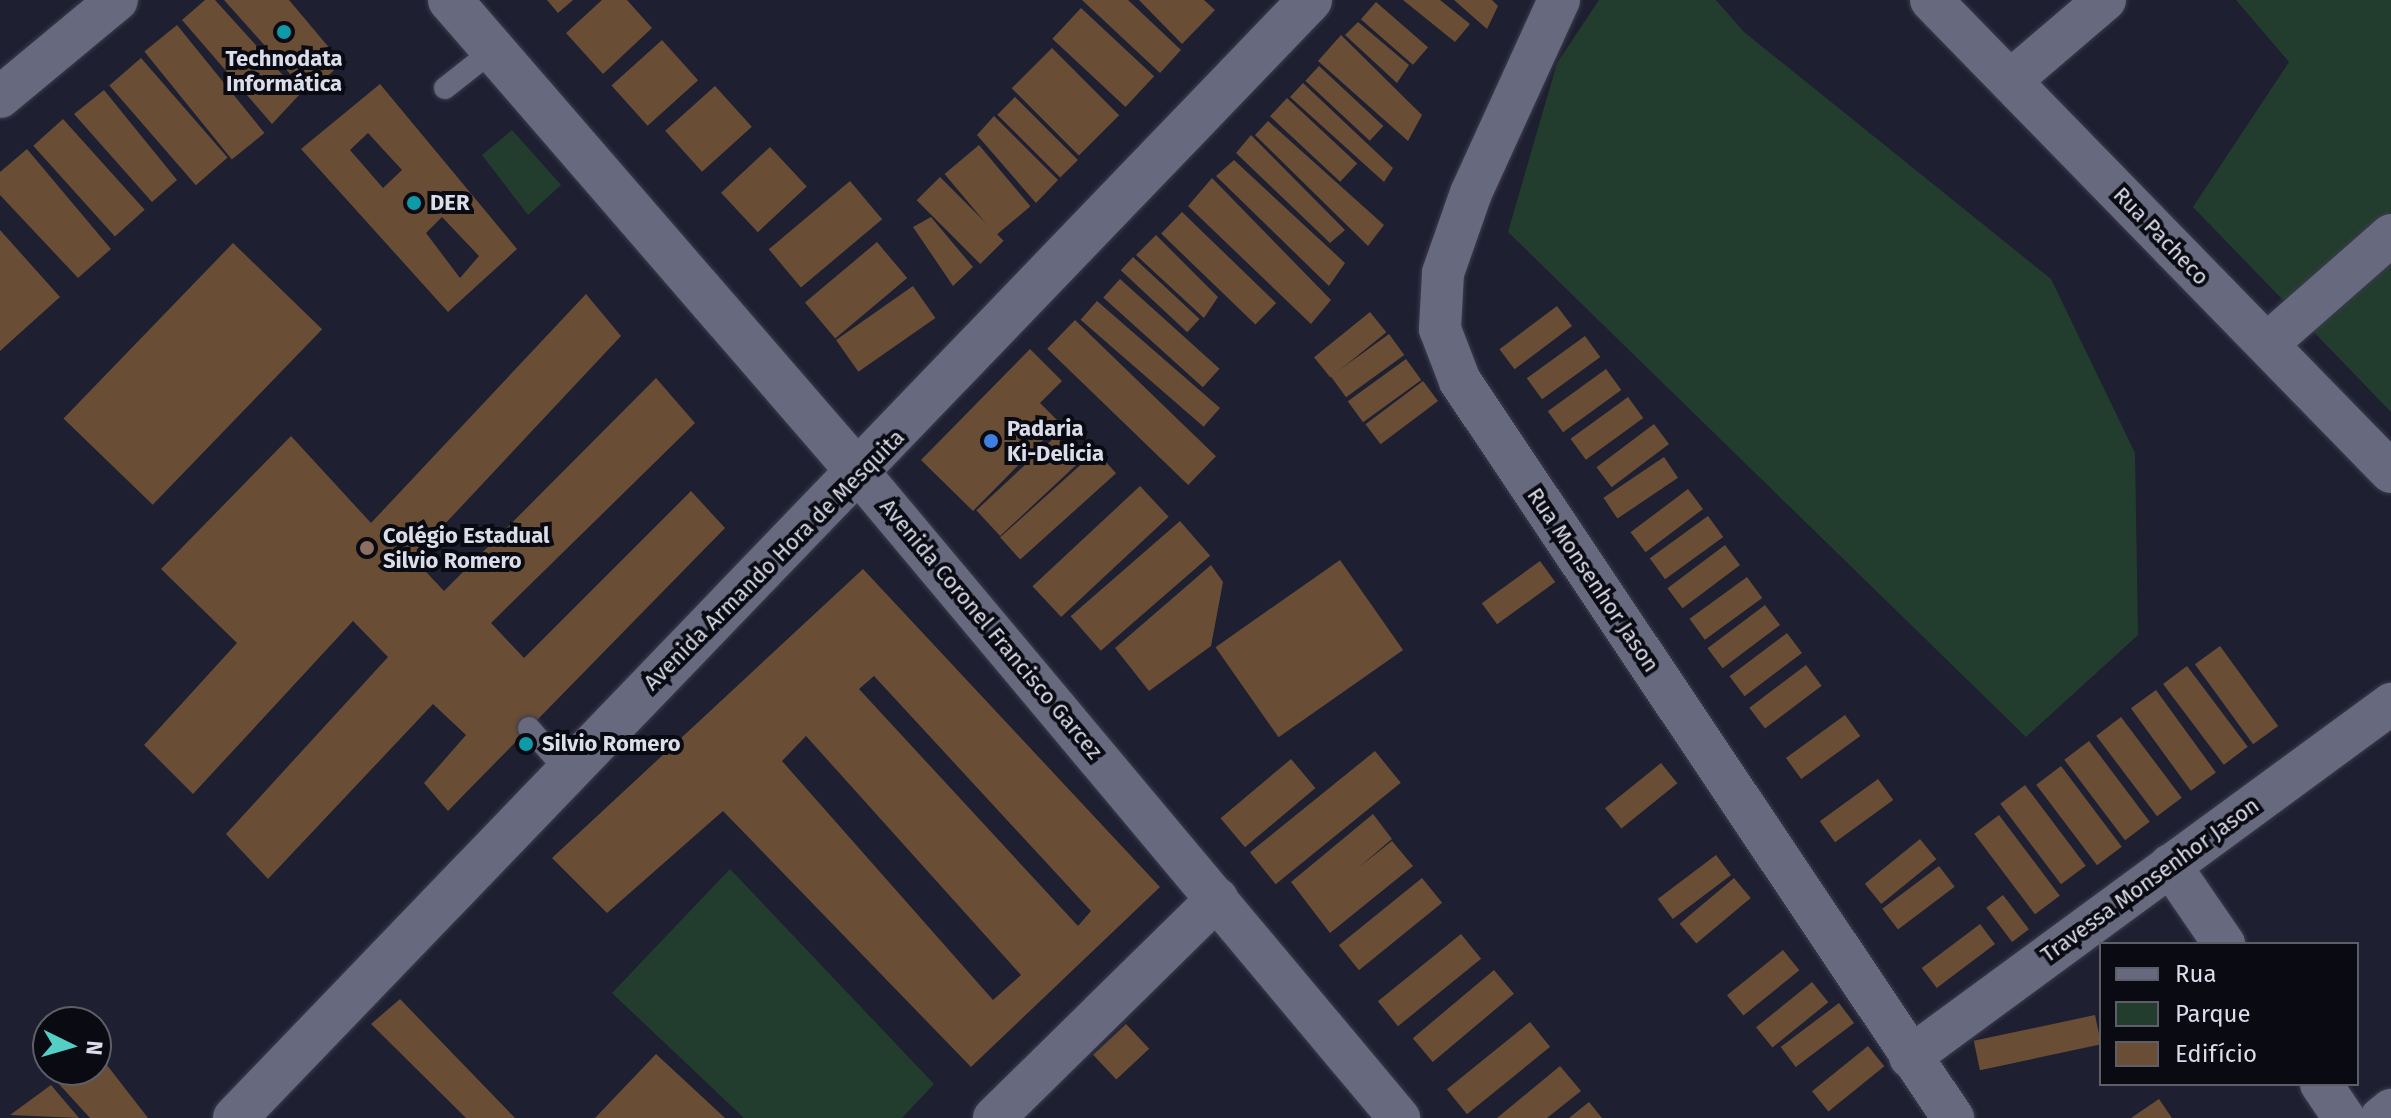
<!DOCTYPE html>
<html>
<head>
<meta charset="utf-8">
<style>
  body { margin:0 }
  #map { position:relative; width:2391px; height:1118px; overflow:hidden; background:#1e1f31; font-family:"Fira Sans",sans-serif }
  div>[style] { position:absolute }
  .green>* { inset:0; background:#223d2d }
  .building>* { inset:0; background:#694e35; transform-origin:0 0 }
  .roads { filter:drop-shadow(0 0 2px #3b3b4b) drop-shadow(0 0 2px #3b3b4b) }
  .service>* { height:22px; margin:-11px; padding:0 11px; transform-origin:11px; border-radius:11px; background:#67697f }
  .minor>* { height:42px; margin:-21px; padding:0 21px; transform-origin:21px; border-radius:21px; background:#67697f }
  .tertiary>* { height:44px; margin:-22px; padding:0 22px; transform-origin:22px; border-radius:22px; background:#67697f }
  .secondary>* { height:44px; margin:-22px; padding:0 22px; transform-origin:22px; border-radius:22px; background:#67697f }
  .dots>* { width:22px; height:22px; translate:-50% -50%; box-sizing:border-box; border:4px solid #090a12; border-radius:50% }
  span { translate:-50% -50%; white-space:nowrap; text-align:center; line-height:1.15; -webkit-text-stroke:8px #090a12; paint-order:stroke }
  .poi-label { font-size:22px; color:#dcddea; font-weight:700 }
  .left { translate:0 -50%; text-align:left }
  .street-label { font-size:22px; color:#dcddea }
  .legend { position:absolute; left:2099px; top:942px; width:260px; height:144px; box-sizing:border-box; background:#090a12; border:2px solid #5d5e68; margin:0; padding:10px 14px; list-style:none; font-size:24px; color:#dcddea }
  .legend li { display:flex; align-items:center; gap:16px; height:40px }
  .legend b { width:40px; border:2px solid #5d5e68 }
  .north { position:absolute; left:32px; top:1006px; width:80px; height:80px; box-sizing:border-box; background:#090a12; border:2px solid #5d5e68; border-radius:50%; rotate:95deg; font-size:22px; font-weight:700; line-height:32px; text-align:center; color:#dcddea }
  .north::after { content:''; display:block; margin:auto; width:28px; height:36px; background:#55cec5; clip-path:polygon(50% 0,100% 100%,50% 72%,0 100%) }
</style>
</head>
<body>
<div id="map">
  <div class="green">
    <i style="clip-path:polygon(1599px 0,1716px 0,1744px 32px,2051px 279px,2135px 453px,2138px 635px,2026px 737px,1508px 232px,1557px 63px)"></i>
    <i style="clip-path:polygon(2236px 0,2391px 0,2391px 412px,2193px 207px,2289px 62px)"></i>
    <i style="clip-path:polygon(512px 130px,561px 185px,528px 215px,482px 155px)"></i>
    <i style="clip-path:polygon(730px 869px,934px 1084px,902px 1118px,744px 1118px,612px 993px)"></i>
  </div>
  <div class="building">
    <i style="clip-path:polygon(205px 0,215px 0,300px 94px,272px 124px,182px 20px)"></i>
    <i style="clip-path:polygon(224px 0,289px 0,342px 63px,308px 94px)"></i>
    <i style="clip-path:polygon(547px 0,573px 0,558px 13px)"></i>
    <i style="clip-path:polygon(602px 0,627px 0,652px 28px,603px 74px,566px 33px)"></i>
    <i style="clip-path:polygon(1082px 0,1128px 0,1181px 50px,1160px 73px)"></i>
    <i style="clip-path:polygon(1139px 0,1204px 0,1215px 10px,1182px 44px)"></i>
    <i style="clip-path:polygon(1403px 0,1440px 0,1470px 24px,1455px 42px)"></i>
    <i style="clip-path:polygon(1454px 0,1492px 0,1498px 6px,1487px 29px)"></i>
    <i style="left:1376px;top:2px;width:69px;height:23px;rotate:41deg"></i>
    <i style="left:1081px;top:8px;width:100px;height:42px;rotate:43deg"></i>
    <i style="clip-path:polygon(1358px 22px,1409px 65px,1397px 83px,1345px 35px)"></i>
    <i style="left:177px;top:25px;width:139px;height:42px;rotate:51deg"></i>
    <i style="clip-path:polygon(1341px 35px,1422px 115px,1408px 141px,1318px 61px)"></i>
    <i style="left:662px;top:40px;width:54px;height:68px;rotate:48deg"></i>
    <i style="left:1052px;top:48px;width:95px;height:57px;rotate:45deg"></i>
    <i style="left:141px;top:58px;width:132px;height:42px;rotate:49deg"></i>
    <i style="left:1319px;top:66px;width:88px;height:20px;rotate:43deg"></i>
    <i style="clip-path:polygon(1303px 83px,1393px 168px,1384px 182px,1290px 97px)"></i>
    <i style="clip-path:polygon(evenodd,380px 84px,517px 249px,448px 312px,301px 149px,380px 84px,368px 133px,402px 170px,383px 188px,350px 150px,368px 133px,380px 84px,442px 217px,479px 256px,460px 278px,426px 233px,442px 217px)"></i>
    <i style="left:715px;top:86px;width:55px;height:67px;rotate:48deg"></i>
    <i style="clip-path:polygon(104px 90px,177px 180px,152px 202px,74px 114px)"></i>
    <i style="left:1015px;top:97px;width:89px;height:25px;rotate:45deg"></i>
    <i style="left:1287px;top:98px;width:96px;height:25px;rotate:43deg"></i>
    <i style="clip-path:polygon(994px 116px,1058px 180px,1036px 203px,977px 135px)"></i>
    <i style="left:63px;top:119px;width:122px;height:40px;rotate:48deg"></i>
    <i style="clip-path:polygon(1268px 121px,1384px 225px,1368px 246px,1255px 135px)"></i>
    <i style="clip-path:polygon(1251px 135px,1345px 230px,1330px 243px,1236px 153px)"></i>
    <i style="left:979px;top:145px;width:80px;height:45px;rotate:50deg"></i>
    <i style="left:770px;top:147px;width:54px;height:67px;rotate:47deg"></i>
    <i style="clip-path:polygon(27px 149px,111px 249px,78px 278px,0 195px,0 172px)"></i>
    <i style="clip-path:polygon(1234px 160px,1345px 263px,1329px 286px,1216px 176px)"></i>
    <i style="left:940px;top:177px;width:90px;height:33px;rotate:45deg"></i>
    <i style="clip-path:polygon(1212px 178px,1331px 300px,1311px 324px,1188px 206px)"></i>
    <i style="left:850px;top:181px;width:50px;height:106px;rotate:50deg"></i>
    <i style="left:1182px;top:212px;width:131px;height:30px;rotate:44deg"></i>
    <i style="clip-path:polygon(931px 217px,973px 267px,953px 286px,913px 227px)"></i>
    <i style="clip-path:polygon(0 230px,60px 297px,0 351px)"></i>
    <i style="clip-path:polygon(1156px 235px,1218px 297px,1204px 318px,1136px 255px)"></i>
    <i style="left:877px;top:242px;width:47px;height:94px;rotate:50deg"></i>
    <i style="left:233px;top:243px;width:124px;height:244px;rotate:44deg"></i>
    <i style="left:1133px;top:257px;width:91px;height:18px;rotate:43deg"></i>
    <i style="left:1120px;top:279px;width:134px;height:25px;rotate:42deg"></i>
    <i style="left:913px;top:286px;width:39px;height:94px;rotate:55deg"></i>
    <i style="clip-path:polygon(586px 294px,621px 336px,413px 558px,444px 591px,656px 378px,695px 423px,491px 623px,524px 658px,691px 491px,725px 528px,448px 811px,424px 783px,466px 735px,433px 704px,268px 879px,226px 834px,388px 657px,353px 621px,193px 794px,144px 745px,237px 643px,161px 569px,291px 436px,371px 523px)"></i>
    <i style="left:1097px;top:301px;width:163px;height:25px;rotate:41deg"></i>
    <i style="left:1557px;top:306px;width:25px;height:72px;rotate:53deg"></i>
    <i style="left:1370px;top:312px;width:26px;height:72px;rotate:51deg"></i>
    <i style="left:1075px;top:320px;width:196px;height:40px;rotate:44deg"></i>
    <i style="left:1389px;top:334px;width:26px;height:72px;rotate:54deg"></i>
    <i style="left:1585px;top:336px;width:26px;height:72px;rotate:54deg"></i>
    <i style="clip-path:polygon(1030px 349px,1062px 381px,1040px 403px,1060px 423px,973px 511px,921px 460px)"></i>
    <i style="left:1406px;top:359px;width:26px;height:72px;rotate:54deg"></i>
    <i style="left:1606px;top:369px;width:26px;height:72px;rotate:54deg"></i>
    <i style="left:1423px;top:381px;width:25px;height:72px;rotate:53deg"></i>
    <i style="left:1628px;top:397px;width:26px;height:71px;rotate:54deg"></i>
    <i style="left:1654px;top:424px;width:25px;height:72px;rotate:53deg"></i>
    <i style="left:1056px;top:436px;width:35px;height:109px;rotate:47deg"></i>
    <i style="left:1096px;top:451px;width:30px;height:129px;rotate:48deg"></i>
    <i style="left:1664px;top:457px;width:25px;height:73px;rotate:56deg"></i>
    <i style="left:1140px;top:486px;width:42px;height:147px;rotate:47deg"></i>
    <i style="left:1688px;top:489px;width:25px;height:72px;rotate:53deg"></i>
    <i style="left:1708px;top:516px;width:26px;height:72px;rotate:54deg"></i>
    <i style="left:1180px;top:521px;width:46px;height:145px;rotate:49deg"></i>
    <i style="left:1725px;top:545px;width:25px;height:72px;rotate:53deg"></i>
    <i style="left:1340px;top:560px;width:110px;height:152px;rotate:55deg"></i>
    <i style="left:1540px;top:561px;width:26px;height:72px;rotate:54deg"></i>
    <i style="clip-path:polygon(1211px 565px,1223px 582px,1211px 646px,1149px 691px,1115px 648px)"></i>
    <i style="clip-path:polygon(evenodd,863px 569px,1160px 887px,971px 1067px,723px 811px,607px 913px,552px 858px,863px 569px,874px 676px,1091px 911px,1078px 926px,859px 689px,874px 676px,863px 569px,806px 736px,1021px 975px,993px 1000px,782px 761px,806px 736px)"></i>
    <i style="left:1747px;top:577px;width:26px;height:71px;rotate:54deg"></i>
    <i style="left:1765px;top:605px;width:25px;height:72px;rotate:53deg"></i>
    <i style="left:1787px;top:633px;width:25px;height:72px;rotate:53deg"></i>
    <i style="left:2220px;top:646px;width:99px;height:31px;rotate:54deg"></i>
    <i style="left:1806px;top:665px;width:26px;height:71px;rotate:53deg"></i>
    <i style="left:2187px;top:666px;width:101px;height:30px;rotate:53deg"></i>
    <i style="left:2156px;top:690px;width:102px;height:31px;rotate:54deg"></i>
    <i style="left:1845px;top:715px;width:26px;height:73px;rotate:54deg"></i>
    <i style="left:2121px;top:717px;width:101px;height:31px;rotate:53deg"></i>
    <i style="left:2089px;top:741px;width:101px;height:31px;rotate:53deg"></i>
    <i style="left:1375px;top:751px;width:41px;height:161px;rotate:51deg"></i>
    <i style="left:1291px;top:759px;width:38px;height:92px;rotate:50deg"></i>
    <i style="left:1661px;top:763px;width:26px;height:72px;rotate:51deg"></i>
    <i style="left:2061px;top:766px;width:101px;height:31px;rotate:53deg"></i>
    <i style="left:1878px;top:779px;width:26px;height:72px;rotate:54deg"></i>
    <i style="left:2025px;top:785px;width:101px;height:31px;rotate:53deg"></i>
    <i style="clip-path:polygon(1373px 814px,1392px 839px,1358px 868px,1392px 841px,1413px 866px,1330px 933px,1291px 882px)"></i>
    <i style="left:1999px;top:815px;width:101px;height:31px;rotate:53deg"></i>
    <i style="left:1920px;top:839px;width:26px;height:71px;rotate:51deg"></i>
    <i style="left:1716px;top:855px;width:25px;height:73px;rotate:53deg"></i>
    <i style="left:1939px;top:866px;width:26px;height:71px;rotate:53deg"></i>
    <i style="left:1422px;top:878px;width:32px;height:107px;rotate:51deg"></i>
    <i style="left:1734px;top:878px;width:26px;height:71px;rotate:50deg"></i>
    <i style="left:2003px;top:895px;width:43px;height:21px;rotate:53deg"></i>
    <i style="left:1980px;top:924px;width:25px;height:73px;rotate:53deg"></i>
    <i style="left:1461px;top:934px;width:32px;height:107px;rotate:51deg"></i>
    <i style="left:1783px;top:950px;width:26px;height:72px;rotate:51deg"></i>
    <i style="left:1494px;top:970px;width:31px;height:106px;rotate:50deg"></i>
    <i style="left:1812px;top:982px;width:26px;height:72px;rotate:51deg"></i>
    <i style="clip-path:polygon(400px 999px,515px 1118px,466px 1118px,371px 1024px)"></i>
    <i style="left:1839px;top:1003px;width:25px;height:73px;rotate:53deg"></i>
    <i style="left:2095px;top:1015px;width:30px;height:124px;rotate:78deg"></i>
    <i style="left:1530px;top:1022px;width:32px;height:107px;rotate:51deg"></i>
    <i style="left:1126px;top:1024px;width:34px;height:45px;rotate:47deg"></i>
    <i style="left:1868px;top:1046px;width:26px;height:72px;rotate:51deg"></i>
    <i style="clip-path:polygon(48px 1047px,48px 1070px,96px 1070px,96px 1051px,148px 1118px,90px 1118px,37px 1060px)"></i>
    <i style="clip-path:polygon(656px 1054px,725px 1118px,595px 1118px)"></i>
    <i style="clip-path:polygon(1560px 1066px,1581px 1091px,1547px 1118px,1497px 1118px)"></i>
    <i style="clip-path:polygon(51px 1085px,79px 1118px,10px 1115px)"></i>
    <i style="clip-path:polygon(2159px 1099px,2172px 1118px,2131px 1118px)"></i>
    <i style="clip-path:polygon(1589px 1102px,1602px 1118px,1569px 1118px)"></i>
  </div>
  <div class="roads">
    <div class="service">
      <i style="left:445px;top:88px;width:60px;rotate:-38.2deg"></i>
      <i style="left:529px;top:728px;width:56px;rotate:48.6deg"></i>
    </div>
    <div class="minor">
      <i style="left:1559px;top:0;width:212px;rotate:114.5deg"></i>
      <i style="left:1471px;top:193px;width:85px;rotate:109.3deg"></i>
      <i style="left:1443px;top:273px;width:56px;rotate:93.1deg"></i>
      <i style="left:1440px;top:329px;width:56px;rotate:69deg"></i>
      <i style="left:1460px;top:381px;width:887px;rotate:56.22deg"></i>
      <i style="left:1931px;top:0;width:659px;rotate:45.74deg"></i>
      <i style="left:2010px;top:81px;width:125px;rotate:-40.5deg"></i>
      <i style="left:0;top:97px;width:152px;rotate:-39.7deg"></i>
      <i style="left:2267px;top:344px;width:165px;rotate:-41.3deg"></i>
      <i style="left:860px;top:474px;width:840px;rotate:50.07deg"></i>
      <i style="left:2170px;top:865px;width:96px;rotate:55.6deg"></i>
      <i style="left:1910px;top:1057px;width:597px;rotate:-36.27deg"></i>
      <i style="left:2321px;top:1084px;width:41px;rotate:55.9deg"></i>
      <i style="left:994px;top:1118px;width:313px;rotate:-44.5deg"></i>
      <i style="left:2381px;top:1118px;width:13px;rotate:-39deg"></i>
    </div>
    <div class="tertiary">
      <i style="left:450px;top:0;width:627px;rotate:49.14deg"></i>
    </div>
    <div class="secondary">
      <i style="left:235px;top:1118px;width:1551px;rotate:-46.12deg"></i>
    </div>
  </div>
  <div class="dots">
    <i style="left:284px;top:32px;background:#0f9aa8"></i>
    <i style="left:414px;top:203px;background:#0f9aa8"></i>
    <i style="left:991px;top:441px;background:#3f7fe0"></i>
    <i style="left:367px;top:548px;background:#8d6e63"></i>
    <i style="left:526px;top:744px;background:#0f9aa8"></i>
  </div>
  <div class="poi-label">
    <span style="left:284px;top:71px">Technodata<br>Informática</span>
    <span class="left" style="left:430px;top:203px">DER</span>
    <span class="left" style="left:1007px;top:441px">Padaria<br>Ki-Delicia</span>
    <span class="left" style="left:383px;top:548px">Colégio Estadual<br>Silvio Romero</span>
    <span class="left" style="left:542px;top:744px">Silvio Romero</span>
  </div>
  <div class="street-label">
    <span style="left:2161px;top:236px;rotate:46deg">Rua Pacheco</span>
    <span style="left:774px;top:560px;rotate:-45deg">Avenida Armando Hora de Mesquita</span>
    <span style="left:1593px;top:580px;rotate:56deg">Rua Monsenhor Jason</span>
    <span style="left:991px;top:629px;rotate:50deg">Avenida Coronel Francisco Garcez</span>
    <span style="left:2150px;top:880px;rotate:-36deg">Travessa Monsenhor Jason</span>
  </div>
  <ul class="legend">
  <li><b style="height:10px;background:#67697f"></b>Rua</li>
  <li><b style="height:22px;background:#223d2d"></b>Parque</li>
  <li><b style="height:22px;background:#694e35"></b>Edifício</li>
  </ul>
  <div class="north">N</div>
</div>
</body>
</html>
